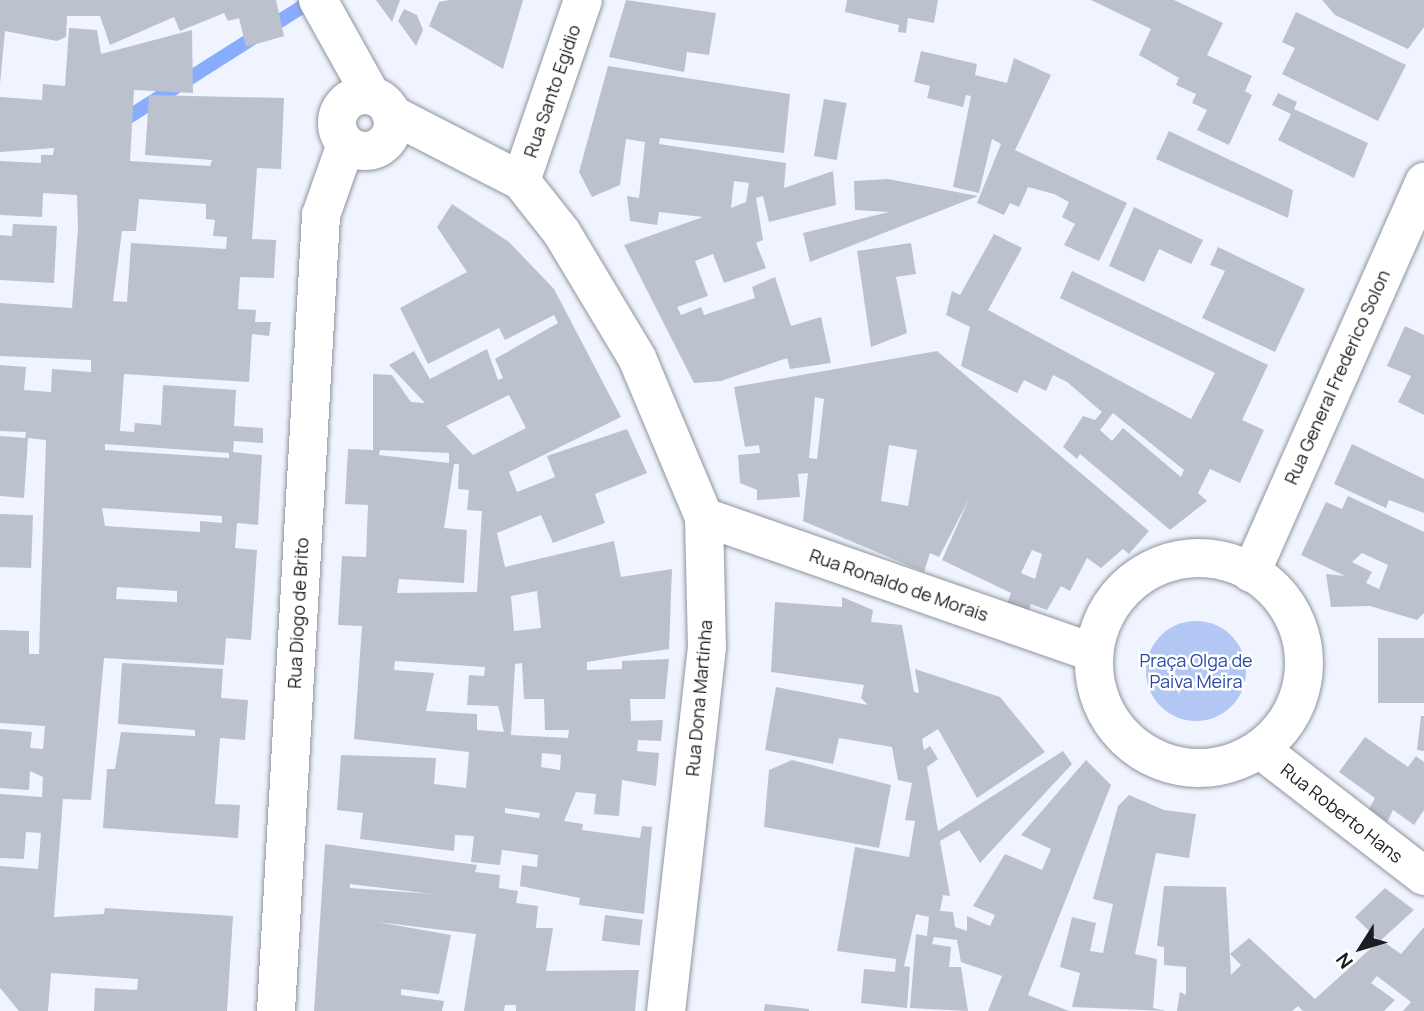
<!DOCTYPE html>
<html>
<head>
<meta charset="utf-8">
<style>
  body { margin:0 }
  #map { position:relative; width:1424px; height:1011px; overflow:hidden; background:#eff4fe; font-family:Manrope,sans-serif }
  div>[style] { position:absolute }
  .green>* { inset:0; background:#b3c7f4 }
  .round { border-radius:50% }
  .stream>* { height:14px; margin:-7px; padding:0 7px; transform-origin:7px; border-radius:7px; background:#89adfe }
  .building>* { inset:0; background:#bcc2cd; transform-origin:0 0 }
  .roads { filter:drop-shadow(0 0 2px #8f949f) drop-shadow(0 0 2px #8f949f) }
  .minor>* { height:38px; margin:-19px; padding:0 19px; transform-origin:19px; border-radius:19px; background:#fff }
  .minor>.ring { margin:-19px; padding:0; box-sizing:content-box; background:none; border:38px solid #fff; border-radius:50% }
  span { translate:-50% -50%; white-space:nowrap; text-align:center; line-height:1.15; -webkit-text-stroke:5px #fff; paint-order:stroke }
  .street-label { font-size:18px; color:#1b1d21 }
  .park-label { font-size:18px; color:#294aa7 }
  .north { position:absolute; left:1326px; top:913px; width:70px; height:70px; -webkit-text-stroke:5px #fff; paint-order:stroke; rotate:233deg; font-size:19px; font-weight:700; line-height:28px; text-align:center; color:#1b1d21 }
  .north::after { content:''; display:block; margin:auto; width:24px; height:32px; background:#1b1d21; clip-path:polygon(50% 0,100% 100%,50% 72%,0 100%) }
</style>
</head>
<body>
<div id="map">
  <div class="green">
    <i class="round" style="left:1146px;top:621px;width:100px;height:100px"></i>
  </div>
  <div class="stream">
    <i style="left:119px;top:123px;width:230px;rotate:-32.4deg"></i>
  </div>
  <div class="building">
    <i style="clip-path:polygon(0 0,276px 0,284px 36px,246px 47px,239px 18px,228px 21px,224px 13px,180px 31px,174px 17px,110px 45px,100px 16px,67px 16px,66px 37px,57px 41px,5px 31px,0 84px)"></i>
    <i style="clip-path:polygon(376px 0,400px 0,392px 22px)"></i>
    <i style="clip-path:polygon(449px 0,523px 0,503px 69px,429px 26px,439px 2px)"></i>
    <i style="clip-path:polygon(626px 0,716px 13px,709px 55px,687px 52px,684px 72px,609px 57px)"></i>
    <i style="clip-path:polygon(847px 0,938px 0,934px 23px,908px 18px,906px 33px,898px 32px,899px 25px,845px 12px)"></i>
    <i style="clip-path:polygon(1091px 0,1174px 0,1223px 23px,1207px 55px,1252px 76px,1245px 91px,1252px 95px,1229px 145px,1197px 130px,1207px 110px,1192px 103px,1196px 94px,1176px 85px,1179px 78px,1139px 55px,1151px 29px)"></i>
    <i style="clip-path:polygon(1322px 0,1424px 0,1424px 27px,1408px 49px,1335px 15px)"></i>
    <i style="clip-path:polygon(404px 9px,417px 15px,423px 30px,416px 46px,398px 21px)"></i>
    <i style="clip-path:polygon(1296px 12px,1406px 65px,1378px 121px,1282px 74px,1295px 48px,1282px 42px)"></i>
    <i style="clip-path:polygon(evenodd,69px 28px,97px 30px,101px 54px,192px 30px,193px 93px,134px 90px,130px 161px,210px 166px,212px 160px,145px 155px,149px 95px,284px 98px,281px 169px,257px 168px,252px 239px,276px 240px,274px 278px,240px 277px,238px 309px,256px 310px,255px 322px,271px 322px,269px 336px,252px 334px,249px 382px,124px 374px,120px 431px,134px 432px,135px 423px,161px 425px,163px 385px,236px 390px,234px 426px,263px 428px,263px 443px,234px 441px,233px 452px,262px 455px,258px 525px,237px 523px,235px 548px,257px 550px,251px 640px,226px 638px,224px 665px,104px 658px,91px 800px,63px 799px,54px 917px,104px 914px,105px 908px,233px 916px,227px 1011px,94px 1011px,95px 988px,137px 990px,138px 979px,51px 973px,48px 1011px,19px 1011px,0 988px,0 866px,38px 869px,41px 833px,26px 832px,24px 859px,0 858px,0 794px,42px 797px,43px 777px,30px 771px,29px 790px,0 788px,0 729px,32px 732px,30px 748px,43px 749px,45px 726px,0 723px,0 630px,29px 631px,29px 654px,39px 654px,46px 440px,28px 438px,24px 498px,0 496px,0 436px,25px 438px,26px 432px,0 431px,0 365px,26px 367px,24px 390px,51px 392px,52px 369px,91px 372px,91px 360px,0 356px,0 303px,72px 308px,78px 228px,77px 195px,43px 193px,42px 217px,0 215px,0 161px,41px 163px,41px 155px,53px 155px,54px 148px,0 152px,0 97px,42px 100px,43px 84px,65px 86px,69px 28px,139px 199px,206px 204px,206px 219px,215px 220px,213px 236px,227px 237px,226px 249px,131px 243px,127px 302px,113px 301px,122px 231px,136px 231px,139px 199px,69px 28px,105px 444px,229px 453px,229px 458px,105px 450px,105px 444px,69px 28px,102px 508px,222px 516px,222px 523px,200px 521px,200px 532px,105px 526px,102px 508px,69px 28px,117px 587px,177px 591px,177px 602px,116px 599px,117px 587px)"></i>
    <i style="clip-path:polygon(921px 51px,977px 64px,975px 75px,1007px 83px,1014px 58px,1051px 75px,1015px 150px,1127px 203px,1099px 261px,1064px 245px,1075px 224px,1062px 217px,1069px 202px,1054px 194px,1028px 187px,1019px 207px,1010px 203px,1004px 215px,977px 203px,1001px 144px,992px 139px,979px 193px,953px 187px,971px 96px,966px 95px,963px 107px,927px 98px,930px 86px,914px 82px)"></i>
    <i style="clip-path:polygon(evenodd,608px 66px,790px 94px,784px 153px,660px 138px,659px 144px,786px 163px,784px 188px,833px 171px,836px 205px,769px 222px,763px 196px,756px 198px,763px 240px,756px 243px,766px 268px,724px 283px,713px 254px,695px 261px,708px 296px,677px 307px,681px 315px,701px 307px,704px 315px,755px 298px,752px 287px,775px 277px,791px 326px,821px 317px,831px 363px,790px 369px,787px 358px,721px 381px,694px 383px,624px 245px,703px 217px,659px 212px,657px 225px,630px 221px,627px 196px,639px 198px,645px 142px,626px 139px,620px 185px,592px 197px,579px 172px,608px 66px,734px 181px,749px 183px,746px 202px,731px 208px,734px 181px)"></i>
    <i style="clip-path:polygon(1278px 93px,1297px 102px,1294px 109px,1368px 143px,1354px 178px,1278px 140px,1291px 114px,1272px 105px)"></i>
    <i style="left:824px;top:99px;width:23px;height:58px;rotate:10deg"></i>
    <i style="clip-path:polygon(1169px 131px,1293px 190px,1288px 218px,1156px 159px)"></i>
    <i style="clip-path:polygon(888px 179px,978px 196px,810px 262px,803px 233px,889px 212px,855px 210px,854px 181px)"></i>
    <i style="clip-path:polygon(evenodd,452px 204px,509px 242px,554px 289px,621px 417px,509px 472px,517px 492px,555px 477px,547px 456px,627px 429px,647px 473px,595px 494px,605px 523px,553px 543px,541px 515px,497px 533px,505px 567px,614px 541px,621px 577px,672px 569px,669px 649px,587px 662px,587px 670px,622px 669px,622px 661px,669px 659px,665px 699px,630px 699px,631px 721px,663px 720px,661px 741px,638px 740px,637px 751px,659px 753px,656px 786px,622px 780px,619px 816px,594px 814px,596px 794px,576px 792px,564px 821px,583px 824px,582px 830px,640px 838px,642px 826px,652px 827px,644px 914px,579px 905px,580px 898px,520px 886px,522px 865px,537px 867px,538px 855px,502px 850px,500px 865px,471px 862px,474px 836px,455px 835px,454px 851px,360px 839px,363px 813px,337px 810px,341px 755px,436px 758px,434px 784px,466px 788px,469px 752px,354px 739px,362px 626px,338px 625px,342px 556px,366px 557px,368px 505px,345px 504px,348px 449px,373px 450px,373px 374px,392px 375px,411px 402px,425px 403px,389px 365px,414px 351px,430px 379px,487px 349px,498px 380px,503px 378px,495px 359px,558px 323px,554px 315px,505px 340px,499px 328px,428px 364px,400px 308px,467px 272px,437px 227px,452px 204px,509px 395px,526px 428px,473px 455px,446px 426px,509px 395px,452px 204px,380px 450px,449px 453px,449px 463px,379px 455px,380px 450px,452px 204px,454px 464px,459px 464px,458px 489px,469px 490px,467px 510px,482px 511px,477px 592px,397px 593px,399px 579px,464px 583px,467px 530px,444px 528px,454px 464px,452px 204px,537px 591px,541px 628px,514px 631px,511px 596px,537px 591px,452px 204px,395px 661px,485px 667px,484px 676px,469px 675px,467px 705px,498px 706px,504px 732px,477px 730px,477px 714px,426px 711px,434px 673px,394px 670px,395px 661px,452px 204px,522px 663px,524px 699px,544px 699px,545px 730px,569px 730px,568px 738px,511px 735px,515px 664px,522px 663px,452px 204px,542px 753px,561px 755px,560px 770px,541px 767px,542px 753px,452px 204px,505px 808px,540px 813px,539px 818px,505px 813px,505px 808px)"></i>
    <i style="clip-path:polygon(1134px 207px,1203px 240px,1191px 264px,1159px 249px,1144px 282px,1109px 266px)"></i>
    <i style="clip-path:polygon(13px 224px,57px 226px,54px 283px,0 280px,0 235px,12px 236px)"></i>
    <i style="clip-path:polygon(evenodd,994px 234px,1022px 248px,988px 310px,1191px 419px,1215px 373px,1060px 298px,1072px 271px,1268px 365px,1242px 420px,1264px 430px,1240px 483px,1210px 469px,1198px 493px,1207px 501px,1170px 530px,1080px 454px,1077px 459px,1063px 447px,1083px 416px,1095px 420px,1102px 412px,1067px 382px,1053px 375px,1046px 391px,1024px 380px,1017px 393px,961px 366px,970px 327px,946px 315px,952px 291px,960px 295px,994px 234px,1113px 413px,1184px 470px,1181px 477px,1123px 428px,1112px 441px,1100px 430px,1113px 413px)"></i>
    <i style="clip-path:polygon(911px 243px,916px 274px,896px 277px,907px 333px,871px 347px,857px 251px)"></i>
    <i style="clip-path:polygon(1218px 247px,1305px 289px,1275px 352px,1202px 318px,1225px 271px,1210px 265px)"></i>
    <i style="clip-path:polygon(1405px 326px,1424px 335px,1424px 415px,1398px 402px,1411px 376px,1387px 366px)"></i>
    <i style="clip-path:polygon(evenodd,937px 351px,1149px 531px,1129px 554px,1123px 549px,1101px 568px,1087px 558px,1070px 591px,1061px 586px,1047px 610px,1031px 604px,1027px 614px,1006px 606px,1011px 593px,942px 560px,969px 499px,939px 557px,930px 553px,924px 572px,803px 521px,808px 473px,798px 474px,800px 497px,757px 500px,757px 490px,740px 483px,738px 455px,760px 453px,759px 445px,745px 447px,734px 387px,937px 351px,815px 397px,824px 399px,817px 459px,809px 458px,815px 397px,937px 351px,889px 445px,917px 450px,908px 506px,881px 501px,889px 445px,937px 351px,1032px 550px,1042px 554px,1035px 579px,1021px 573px,1032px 550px)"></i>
    <i style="clip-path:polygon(1352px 444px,1424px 479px,1424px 513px,1389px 500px,1386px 508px,1334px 484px)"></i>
    <i style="clip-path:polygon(evenodd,1348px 496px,1424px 532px,1424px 613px,1417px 620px,1370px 606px,1331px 607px,1326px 574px,1345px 576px,1301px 555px,1326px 502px,1342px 509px,1348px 496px,1362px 553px,1388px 565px,1379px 589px,1366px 583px,1372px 572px,1352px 562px,1362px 553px)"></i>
    <i style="left:0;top:514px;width:33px;height:53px;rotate:2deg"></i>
    <i style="clip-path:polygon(842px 597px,873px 610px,871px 622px,902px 625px,914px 692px,919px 693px,915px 669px,1000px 697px,1045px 752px,977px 798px,938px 729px,922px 739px,924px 750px,930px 746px,938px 759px,927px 767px,938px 831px,1063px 751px,1072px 764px,980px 863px,959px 830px,940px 841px,950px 896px,943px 895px,940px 911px,953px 912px,955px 927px,967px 931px,967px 916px,990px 926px,995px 915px,973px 906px,1005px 854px,1042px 870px,1051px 849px,1021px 835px,1086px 760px,1111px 785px,1028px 995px,1069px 1011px,988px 1011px,1002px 976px,961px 962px,957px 940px,934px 937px,932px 944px,951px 947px,949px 967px,961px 967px,968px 1011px,910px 1008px,916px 934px,927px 936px,929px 917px,916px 914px,904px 966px,910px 967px,907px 1008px,861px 1003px,864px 969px,895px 972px,896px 959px,837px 951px,855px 847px,909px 857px,915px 821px,905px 820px,912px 783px,898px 780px,892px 747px,839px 738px,833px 764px,765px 750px,776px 687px,868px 705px,861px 698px,864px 685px,771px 672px,775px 602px,842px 607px)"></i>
    <i style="left:1424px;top:638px;width:65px;height:46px;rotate:90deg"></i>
    <i style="clip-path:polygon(122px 663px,223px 669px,221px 698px,248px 700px,245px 740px,220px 738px,215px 804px,240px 805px,238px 838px,103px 828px,107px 769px,115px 769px,121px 732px,195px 736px,195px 730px,118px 724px)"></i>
    <i style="clip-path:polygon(1421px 716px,1424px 716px,1424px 751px,1417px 750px)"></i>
    <i style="clip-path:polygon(1365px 737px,1408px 767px,1416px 756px,1424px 762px,1424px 810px,1414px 825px,1393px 810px,1387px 822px,1369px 809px,1375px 798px,1339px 772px)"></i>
    <i style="clip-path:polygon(792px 760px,891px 785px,879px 848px,764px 827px,769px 770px)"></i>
    <i style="clip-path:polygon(1129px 795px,1164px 810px,1196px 814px,1189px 858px,1156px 853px,1135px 954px,1157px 959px,1153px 1008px,1166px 1011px,1072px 1007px,1080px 973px,1060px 967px,1072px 917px,1096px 923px,1090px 951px,1103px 953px,1113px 904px,1093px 899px,1118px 806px)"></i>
    <i style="clip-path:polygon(evenodd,325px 844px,477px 865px,475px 872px,500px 875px,499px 888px,518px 891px,516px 903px,538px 906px,536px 928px,553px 928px,546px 971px,639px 970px,635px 1011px,516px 1011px,516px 1005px,505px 1005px,504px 1011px,464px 1011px,476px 934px,377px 922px,451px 935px,439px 994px,401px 989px,401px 995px,444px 1001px,442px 1011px,314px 1011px,325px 844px,350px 884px,432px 894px,350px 888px,350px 884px)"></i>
    <i style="clip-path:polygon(1164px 886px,1226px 887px,1231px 975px,1241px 965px,1230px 954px,1249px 938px,1315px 999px,1379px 941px,1355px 917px,1385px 888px,1414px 910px,1381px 940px,1401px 954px,1424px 927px,1424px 1011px,1403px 1011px,1411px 1002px,1377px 976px,1371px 983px,1395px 1000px,1384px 1011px,1303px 1011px,1298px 1006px,1292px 1011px,1177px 1011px,1180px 992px,1186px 995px,1186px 967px,1164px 965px,1164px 947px,1157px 946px)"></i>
    <i style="left:605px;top:915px;width:38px;height:26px;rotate:7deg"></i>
    <i style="clip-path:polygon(765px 1004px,809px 1009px,809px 1011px,764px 1011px)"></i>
  </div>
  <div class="roads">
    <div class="minor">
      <i style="left:318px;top:0;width:109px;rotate:60.8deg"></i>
      <i class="ring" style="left:337px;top:95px;width:18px;height:18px"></i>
      <i style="left:391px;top:114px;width:146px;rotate:27.3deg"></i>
      <i style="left:521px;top:181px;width:66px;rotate:51.7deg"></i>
      <i style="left:562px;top:233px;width:146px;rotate:59deg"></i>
      <i style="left:637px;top:358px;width:173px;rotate:67.2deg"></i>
      <i style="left:704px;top:517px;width:130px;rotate:88.7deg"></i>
      <i style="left:707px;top:647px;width:366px;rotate:96.4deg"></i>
      <i style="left:521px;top:181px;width:191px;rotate:-71.1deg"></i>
      <i style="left:704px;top:517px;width:413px;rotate:19.2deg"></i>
      <i class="ring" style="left:1094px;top:558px;width:172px;height:172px"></i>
      <i style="left:1251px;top:573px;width:428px;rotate:-66.1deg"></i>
      <i style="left:1261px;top:750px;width:206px;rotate:37.7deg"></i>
      <i style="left:276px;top:1011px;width:797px;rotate:-86.76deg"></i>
      <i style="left:321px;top:215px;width:75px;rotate:-70.6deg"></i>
    </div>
  </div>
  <div class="street-label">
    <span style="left:552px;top:91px;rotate:-71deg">Rua Santo Egidio</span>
    <span style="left:1337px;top:377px;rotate:-66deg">Rua General Frederico Solon</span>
    <span style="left:899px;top:585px;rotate:19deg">Rua Ronaldo de Morais</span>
    <span style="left:298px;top:613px;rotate:-87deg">Rua Diogo de Brito</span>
    <span style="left:699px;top:698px;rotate:-85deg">Rua Dona Martinha</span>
    <span style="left:1342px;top:813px;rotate:38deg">Rua Roberto Hans</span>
  </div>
  <div class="park-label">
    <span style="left:1196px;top:671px">Praça Olga de<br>Paiva Meira</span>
  </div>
  <div class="north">N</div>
</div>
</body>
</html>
